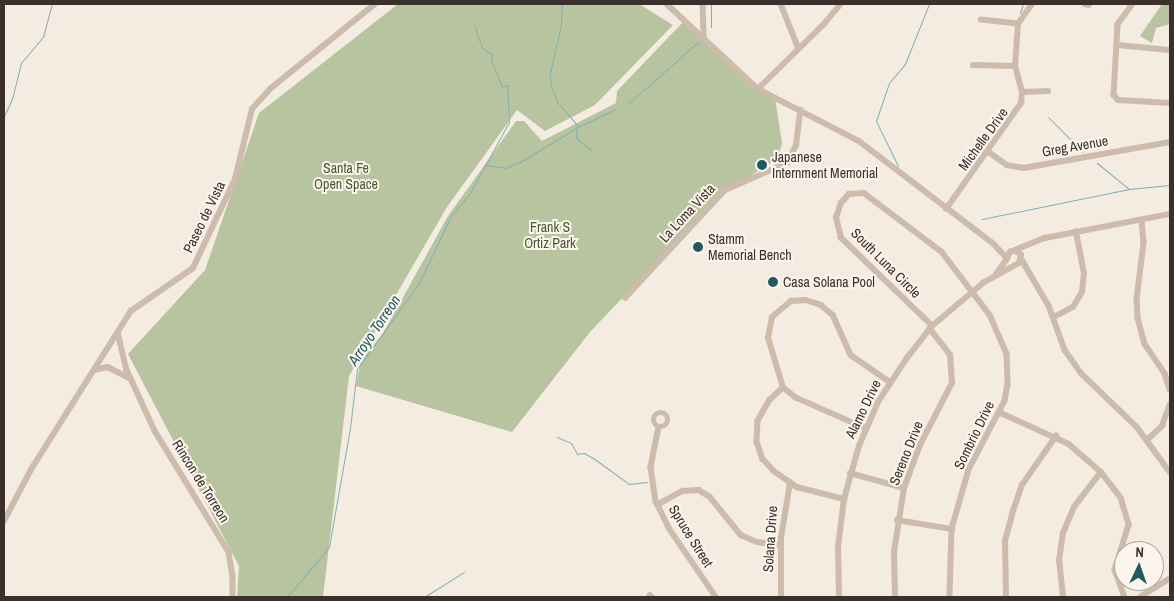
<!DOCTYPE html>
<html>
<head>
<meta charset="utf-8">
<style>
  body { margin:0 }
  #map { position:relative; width:1174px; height:601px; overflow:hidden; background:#f4ebe1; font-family:"Archivo Narrow",sans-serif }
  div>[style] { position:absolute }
  .green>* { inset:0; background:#b8c4a0 }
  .stream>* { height:1px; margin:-0.5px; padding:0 0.5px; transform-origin:0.5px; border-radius:0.5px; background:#7fb0b2 }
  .minor>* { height:5.5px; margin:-2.75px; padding:0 2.75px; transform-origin:2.75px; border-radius:2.75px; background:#cdbbac }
  .minor>.ring { margin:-2.75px; padding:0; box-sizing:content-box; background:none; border:5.5px solid #cdbbac; border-radius:50% }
  .dots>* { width:14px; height:14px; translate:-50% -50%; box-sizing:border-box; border:2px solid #fbf5ee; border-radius:50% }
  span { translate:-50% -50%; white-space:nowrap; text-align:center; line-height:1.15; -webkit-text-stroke:4px #fbf5ee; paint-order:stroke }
  .street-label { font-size:14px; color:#3b302b }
  .poi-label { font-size:14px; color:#3b302b }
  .left { translate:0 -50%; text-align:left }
  .park-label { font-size:14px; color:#4a5a2e }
  .water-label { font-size:15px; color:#1f5a5e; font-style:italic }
  .frame { position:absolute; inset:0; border:5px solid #3b302b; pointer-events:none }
  .north { position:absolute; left:1114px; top:541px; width:50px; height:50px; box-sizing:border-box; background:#fbf5ee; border:1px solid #aea6a0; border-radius:50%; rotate:3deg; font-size:14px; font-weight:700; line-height:20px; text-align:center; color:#3b302b }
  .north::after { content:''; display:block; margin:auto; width:18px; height:22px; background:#1f5a5e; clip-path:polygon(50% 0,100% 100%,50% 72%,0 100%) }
</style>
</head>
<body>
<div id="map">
  <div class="green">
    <i style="clip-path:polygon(398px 4px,639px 4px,673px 25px,595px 105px,545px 131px,517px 110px,447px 207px,349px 376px,323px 597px,237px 597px,239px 566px,128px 354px,205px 270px,259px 113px)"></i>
    <i style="clip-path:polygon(1162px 4px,1170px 4px,1170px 24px,1156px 28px,1152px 43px,1140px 36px)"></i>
    <i style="clip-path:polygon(685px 20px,741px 75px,775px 98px,782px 143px,778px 158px,720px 195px,590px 332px,512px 432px,356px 386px,361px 360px,382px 335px,448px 216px,516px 121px,524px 121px,542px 141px,616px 103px,617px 91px)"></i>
  </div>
  <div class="stream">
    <i style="left:562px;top:4px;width:21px;rotate:93deg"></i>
    <i style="left:561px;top:25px;width:49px;rotate:102.9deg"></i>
    <i style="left:550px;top:73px;width:13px;rotate:86deg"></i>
    <i style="left:551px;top:86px;width:18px;rotate:68deg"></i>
    <i style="left:558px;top:103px;width:29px;rotate:49deg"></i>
    <i style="left:577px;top:125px;width:13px;rotate:94deg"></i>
    <i style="left:576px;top:138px;width:19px;rotate:39deg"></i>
    <i style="left:711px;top:4px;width:23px;rotate:90deg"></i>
    <i style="left:1020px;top:13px;width:9px;rotate:-72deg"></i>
    <i style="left:628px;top:104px;width:94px;rotate:-41.5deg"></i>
    <i style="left:4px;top:116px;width:19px;rotate:-65deg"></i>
    <i style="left:12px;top:99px;width:37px;rotate:-76deg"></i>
    <i style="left:21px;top:63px;width:34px;rotate:-50deg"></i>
    <i style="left:43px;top:37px;width:34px;rotate:-75deg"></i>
    <i style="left:1048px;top:117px;width:49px;rotate:45deg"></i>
    <i style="left:1097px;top:163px;width:41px;rotate:39.1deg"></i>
    <i style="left:1129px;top:189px;width:41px;rotate:-5.6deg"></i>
    <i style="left:487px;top:165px;width:18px;rotate:9deg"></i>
    <i style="left:505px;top:168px;width:16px;rotate:-22deg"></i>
    <i style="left:520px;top:162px;width:68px;rotate:-31.1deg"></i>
    <i style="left:578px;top:127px;width:42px;rotate:-25.3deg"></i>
    <i style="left:898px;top:166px;width:50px;rotate:-116.1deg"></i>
    <i style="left:876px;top:121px;width:40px;rotate:-71.1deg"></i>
    <i style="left:889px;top:83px;width:25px;rotate:-50deg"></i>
    <i style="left:905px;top:64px;width:65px;rotate:-68.2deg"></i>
    <i style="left:982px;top:219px;width:150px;rotate:-11.5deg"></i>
    <i style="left:557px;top:437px;width:15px;rotate:23deg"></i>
    <i style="left:571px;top:443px;width:13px;rotate:61deg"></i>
    <i style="left:577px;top:454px;width:7px;rotate:-8deg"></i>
    <i style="left:584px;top:453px;width:14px;rotate:30deg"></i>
    <i style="left:596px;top:460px;width:41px;rotate:36deg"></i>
    <i style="left:629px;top:484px;width:18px;rotate:-6deg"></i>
    <i style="left:287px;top:597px;width:65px;rotate:-50deg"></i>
    <i style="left:329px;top:547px;width:121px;rotate:-80deg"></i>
    <i style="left:350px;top:428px;width:59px;rotate:-83.2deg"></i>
    <i style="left:357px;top:369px;width:106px;rotate:-54.2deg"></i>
    <i style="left:419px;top:283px;width:74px;rotate:-64.5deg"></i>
    <i style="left:451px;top:216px;width:30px;rotate:-50deg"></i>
    <i style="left:470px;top:193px;width:81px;rotate:-61.2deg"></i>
    <i style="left:509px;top:122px;width:37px;rotate:-93deg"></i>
    <i style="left:507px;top:85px;width:5px;rotate:158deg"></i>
    <i style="left:502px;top:87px;width:29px;rotate:-112deg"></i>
    <i style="left:491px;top:60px;width:6px;rotate:-81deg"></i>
    <i style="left:492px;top:54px;width:12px;rotate:-149deg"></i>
    <i style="left:482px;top:48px;width:24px;rotate:-109deg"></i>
    <i style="left:424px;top:597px;width:47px;rotate:-32deg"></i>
  </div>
  <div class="minor">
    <i style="left:667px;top:4px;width:125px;rotate:43deg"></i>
    <i style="left:758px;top:89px;width:114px;rotate:27.2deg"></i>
    <i style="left:859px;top:141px;width:168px;rotate:37.3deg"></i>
    <i style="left:993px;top:243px;width:21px;rotate:47deg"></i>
    <i style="left:703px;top:4px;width:36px;rotate:88deg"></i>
    <i style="left:781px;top:4px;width:48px;rotate:68.2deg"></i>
    <i style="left:1085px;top:4px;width:4px;rotate:14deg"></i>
    <i style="left:1133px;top:4px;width:26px;rotate:126deg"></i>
    <i style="left:1118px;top:25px;width:70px;rotate:93.3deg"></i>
    <i style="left:1114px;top:95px;width:6px;rotate:51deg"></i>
    <i style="left:1118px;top:100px;width:52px;rotate:3.3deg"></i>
    <i style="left:1018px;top:24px;width:24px;rotate:-55deg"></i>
    <i style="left:1117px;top:45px;width:53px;rotate:5.4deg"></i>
    <i style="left:973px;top:65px;width:42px;rotate:1.4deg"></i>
    <i style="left:758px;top:89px;width:93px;rotate:-44.6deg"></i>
    <i style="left:824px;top:24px;width:26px;rotate:-50deg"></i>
    <i style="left:1022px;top:92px;width:26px;rotate:-2deg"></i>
    <i style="left:989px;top:152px;width:22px;rotate:36deg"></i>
    <i style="left:1007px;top:165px;width:17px;rotate:10deg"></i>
    <i style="left:1024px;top:168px;width:148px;rotate:-10.1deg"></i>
    <i style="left:946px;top:209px;width:130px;rotate:-54.7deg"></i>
    <i style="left:1021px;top:103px;width:11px;rotate:-85deg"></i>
    <i style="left:1022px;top:92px;width:27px;rotate:-105deg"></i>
    <i style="left:1015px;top:66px;width:42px;rotate:-85.9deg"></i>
    <i style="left:1018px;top:24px;width:37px;rotate:-174deg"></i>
    <i style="left:1142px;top:220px;width:23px;rotate:85deg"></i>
    <i style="left:1144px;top:243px;width:56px;rotate:97.1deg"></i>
    <i style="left:1137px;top:299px;width:19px;rotate:87deg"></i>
    <i style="left:1138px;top:318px;width:27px;rotate:75deg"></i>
    <i style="left:1145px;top:344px;width:36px;rotate:56deg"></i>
    <i style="left:1165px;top:374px;width:16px;rotate:72deg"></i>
    <i style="left:1007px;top:258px;width:7px;rotate:-63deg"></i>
    <i style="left:1010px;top:252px;width:38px;rotate:-22deg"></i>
    <i style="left:1045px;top:238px;width:127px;rotate:-10.9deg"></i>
    <i style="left:1021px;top:258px;width:56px;rotate:59.7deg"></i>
    <i style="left:1049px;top:306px;width:47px;rotate:70deg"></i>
    <i style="left:1065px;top:350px;width:29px;rotate:55deg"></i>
    <i style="left:1082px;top:374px;width:76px;rotate:43.9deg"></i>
    <i style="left:1137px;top:427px;width:56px;rotate:53.7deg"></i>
    <i style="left:996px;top:274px;width:19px;rotate:-54deg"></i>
    <i style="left:625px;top:298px;width:147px;rotate:-47.2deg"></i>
    <i style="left:725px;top:190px;width:68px;rotate:-23.5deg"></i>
    <i style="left:787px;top:163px;width:20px;rotate:-63deg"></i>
    <i style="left:796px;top:145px;width:35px;rotate:-83deg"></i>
    <i style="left:1054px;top:317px;width:21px;rotate:-28deg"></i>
    <i style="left:1073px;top:307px;width:17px;rotate:-59deg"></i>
    <i style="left:1082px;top:292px;width:18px;rotate:-84deg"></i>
    <i style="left:1084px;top:274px;width:43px;rotate:-100.8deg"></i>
    <i style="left:932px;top:326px;width:127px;rotate:-136deg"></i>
    <i style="left:841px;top:238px;width:21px;rotate:-104deg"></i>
    <i style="left:836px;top:218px;width:16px;rotate:-72deg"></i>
    <i style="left:841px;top:203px;width:12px;rotate:-48deg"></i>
    <i style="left:849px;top:194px;width:15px;rotate:-4deg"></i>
    <i style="left:864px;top:193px;width:98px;rotate:37.1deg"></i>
    <i style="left:942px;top:252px;width:79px;rotate:52.7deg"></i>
    <i style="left:990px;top:315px;width:43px;rotate:66.4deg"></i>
    <i style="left:1007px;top:354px;width:30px;rotate:88deg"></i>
    <i style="left:1008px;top:384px;width:17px;rotate:100deg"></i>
    <i style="left:1005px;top:401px;width:78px;rotate:117.6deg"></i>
    <i style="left:969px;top:470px;width:61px;rotate:106.1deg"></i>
    <i style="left:952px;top:529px;width:68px;rotate:91.7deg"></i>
    <i style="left:118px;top:332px;width:39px;rotate:77deg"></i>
    <i style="left:127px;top:370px;width:67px;rotate:65.3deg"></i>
    <i style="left:155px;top:431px;width:142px;rotate:58.6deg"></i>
    <i style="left:229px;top:552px;width:24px;rotate:81deg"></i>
    <i style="left:233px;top:576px;width:21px;rotate:90deg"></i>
    <i style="left:94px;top:370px;width:14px;rotate:-12deg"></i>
    <i style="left:108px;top:367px;width:25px;rotate:27deg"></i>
    <i style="left:783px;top:388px;width:18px;rotate:137deg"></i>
    <i style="left:770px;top:400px;width:24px;rotate:120deg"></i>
    <i style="left:758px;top:421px;width:21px;rotate:93deg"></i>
    <i style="left:757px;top:442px;width:18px;rotate:71deg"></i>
    <i style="left:763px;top:459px;width:16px;rotate:47deg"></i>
    <i style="left:774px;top:471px;width:28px;rotate:35deg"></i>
    <i style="left:797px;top:487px;width:49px;rotate:14.3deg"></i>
    <i style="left:1001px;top:413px;width:75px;rotate:24.5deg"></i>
    <i style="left:1069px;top:444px;width:43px;rotate:41.2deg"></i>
    <i style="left:1101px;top:472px;width:33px;rotate:52deg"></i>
    <i style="left:1121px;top:498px;width:28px;rotate:73deg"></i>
    <i style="left:1129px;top:525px;width:47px;rotate:107.3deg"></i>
    <i style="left:1115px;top:570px;width:29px;rotate:70deg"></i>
    <i class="ring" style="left:654px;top:413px;width:8.5px;height:8.5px"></i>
    <i style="left:659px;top:427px;width:41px;rotate:101.3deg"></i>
    <i style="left:651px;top:467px;width:34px;rotate:82deg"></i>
    <i style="left:656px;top:501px;width:30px;rotate:64deg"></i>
    <i style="left:669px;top:528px;width:83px;rotate:55.7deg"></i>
    <i style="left:866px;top:429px;width:77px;rotate:-156.1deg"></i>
    <i style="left:796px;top:398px;width:16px;rotate:-142deg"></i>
    <i style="left:783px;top:388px;width:52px;rotate:-106.7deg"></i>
    <i style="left:768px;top:338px;width:21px;rotate:-79deg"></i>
    <i style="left:772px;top:317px;width:25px;rotate:-40deg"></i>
    <i style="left:791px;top:301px;width:15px;rotate:-4deg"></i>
    <i style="left:806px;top:300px;width:16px;rotate:18deg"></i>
    <i style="left:821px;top:305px;width:16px;rotate:40deg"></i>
    <i style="left:833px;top:315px;width:44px;rotate:65.8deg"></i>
    <i style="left:851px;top:355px;width:47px;rotate:34.7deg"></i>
    <i style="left:1147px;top:440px;width:21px;rotate:-43deg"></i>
    <i style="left:1162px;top:426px;width:23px;rotate:-70deg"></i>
    <i style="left:850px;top:473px;width:56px;rotate:15.5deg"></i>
    <i style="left:657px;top:505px;width:29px;rotate:-29deg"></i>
    <i style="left:682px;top:491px;width:17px;rotate:-3deg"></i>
    <i style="left:699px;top:490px;width:13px;rotate:32deg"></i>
    <i style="left:710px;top:497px;width:49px;rotate:50.8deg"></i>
    <i style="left:741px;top:535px;width:17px;rotate:24deg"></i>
    <i style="left:757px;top:542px;width:23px;rotate:7deg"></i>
    <i style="left:897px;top:520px;width:56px;rotate:9.3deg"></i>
    <i style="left:4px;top:521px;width:60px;rotate:-62.2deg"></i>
    <i style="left:32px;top:468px;width:186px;rotate:-57.8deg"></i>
    <i style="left:131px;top:311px;width:75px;rotate:-34.7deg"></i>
    <i style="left:193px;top:268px;width:98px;rotate:-64.7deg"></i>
    <i style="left:235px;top:179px;width:72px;rotate:-76.3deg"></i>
    <i style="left:252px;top:109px;width:27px;rotate:-48deg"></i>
    <i style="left:270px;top:89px;width:135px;rotate:-39deg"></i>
    <i style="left:650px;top:595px;width:3px;rotate:45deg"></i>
    <i style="left:781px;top:597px;width:59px;rotate:-90deg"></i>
    <i style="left:781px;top:538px;width:56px;rotate:-80.7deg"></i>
    <i style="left:839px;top:597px;width:50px;rotate:-91.1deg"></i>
    <i style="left:838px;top:547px;width:48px;rotate:-82.9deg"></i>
    <i style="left:844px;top:499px;width:55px;rotate:-74.2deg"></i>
    <i style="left:859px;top:446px;width:48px;rotate:-66.6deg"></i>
    <i style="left:878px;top:402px;width:53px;rotate:-56.6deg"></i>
    <i style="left:907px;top:358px;width:41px;rotate:-52deg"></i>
    <i style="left:932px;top:326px;width:67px;rotate:-40.1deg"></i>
    <i style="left:983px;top:283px;width:41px;rotate:-29.1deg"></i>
    <i style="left:1019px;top:263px;width:8px;rotate:-76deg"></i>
    <i style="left:1021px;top:255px;width:7px;rotate:-146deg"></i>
    <i style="left:895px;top:597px;width:45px;rotate:-91.3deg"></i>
    <i style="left:894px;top:552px;width:65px;rotate:-81.1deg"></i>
    <i style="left:904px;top:488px;width:46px;rotate:-69.6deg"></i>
    <i style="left:920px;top:445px;width:70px;rotate:-62.7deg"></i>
    <i style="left:952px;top:383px;width:28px;rotate:-94deg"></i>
    <i style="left:950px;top:355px;width:33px;rotate:-128deg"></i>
    <i style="left:1006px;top:597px;width:56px;rotate:-91deg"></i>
    <i style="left:1005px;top:541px;width:31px;rotate:-75deg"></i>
    <i style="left:1013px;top:511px;width:28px;rotate:-71deg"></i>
    <i style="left:1022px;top:485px;width:60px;rotate:-55.2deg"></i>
    <i style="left:1063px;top:597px;width:36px;rotate:-96deg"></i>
    <i style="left:1059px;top:561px;width:28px;rotate:-82deg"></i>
    <i style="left:1063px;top:533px;width:28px;rotate:-67deg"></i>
    <i style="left:1074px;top:507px;width:44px;rotate:-52.4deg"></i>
    <i style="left:1140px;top:597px;width:36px;rotate:-32deg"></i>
  </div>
  <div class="dots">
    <i style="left:762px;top:165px;background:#1f5a5e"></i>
    <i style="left:698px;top:247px;background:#1f5a5e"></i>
    <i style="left:773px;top:282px;background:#1f5a5e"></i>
  </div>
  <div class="street-label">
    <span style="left:983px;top:139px;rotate:-54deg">Michelle Drive</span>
    <span style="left:1075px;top:146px;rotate:-10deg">Greg Avenue</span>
    <span style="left:687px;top:213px;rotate:-47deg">La Loma Vista</span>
    <span style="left:204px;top:217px;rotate:-64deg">Paseo de Vista</span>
    <span style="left:886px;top:263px;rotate:45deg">South Luna Circle</span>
    <span style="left:863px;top:409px;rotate:-64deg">Alamo Drive</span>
    <span style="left:974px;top:435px;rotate:-64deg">Sombrio Drive</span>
    <span style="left:906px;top:453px;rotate:-68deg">Sereno Drive</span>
    <span style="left:201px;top:481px;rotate:58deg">Rincon de Torreon</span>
    <span style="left:691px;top:536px;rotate:58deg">Spruce Street</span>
    <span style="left:770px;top:539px;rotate:-86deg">Solana Drive</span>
  </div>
  <div class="poi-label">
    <span class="left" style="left:772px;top:165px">Japanese<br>Internment Memorial</span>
    <span class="left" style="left:708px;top:247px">Stamm<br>Memorial Bench</span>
    <span class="left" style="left:783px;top:282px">Casa Solana Pool</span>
  </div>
  <div class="park-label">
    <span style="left:346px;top:176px">Santa Fe<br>Open Space</span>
    <span style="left:550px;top:235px">Frank S<br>Ortiz Park</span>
  </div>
  <div class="water-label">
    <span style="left:374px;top:330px;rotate:-56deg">Arroyo Torreon</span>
  </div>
  <div class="frame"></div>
  <div class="north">N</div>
</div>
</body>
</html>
